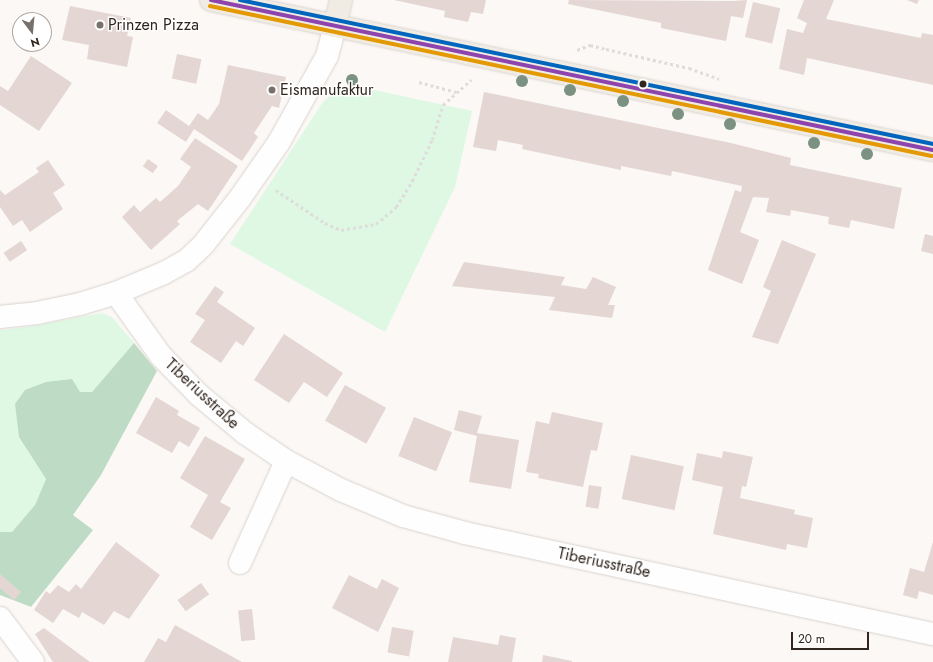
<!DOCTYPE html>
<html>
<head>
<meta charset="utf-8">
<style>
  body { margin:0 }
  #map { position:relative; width:933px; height:662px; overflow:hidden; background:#fbf8f5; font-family:Jost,sans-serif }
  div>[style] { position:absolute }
  .green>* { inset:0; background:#def8e3 }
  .forest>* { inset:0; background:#bedcc5 }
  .building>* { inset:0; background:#e4d6d3; transform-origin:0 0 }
  .path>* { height:2.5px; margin-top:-1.25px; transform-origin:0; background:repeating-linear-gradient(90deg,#dedddc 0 3px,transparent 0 6px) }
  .roads { filter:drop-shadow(0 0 1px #dad3ce) drop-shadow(0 0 1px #dad3ce) }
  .minor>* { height:22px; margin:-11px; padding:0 11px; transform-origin:11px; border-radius:11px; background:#fefefe }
  .major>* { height:22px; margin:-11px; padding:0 11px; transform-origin:11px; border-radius:11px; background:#f1ece3 }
  .bus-1>* { height:4px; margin:-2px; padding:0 2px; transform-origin:2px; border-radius:2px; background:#8e44ad }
  .bus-2>* { height:4px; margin:-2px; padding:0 2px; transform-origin:2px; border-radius:2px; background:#e39903 }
  .bus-3>* { height:4px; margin:-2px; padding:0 2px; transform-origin:2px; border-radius:2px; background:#0065bd }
  .trees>* { width:12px; height:12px; margin:-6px; border-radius:50%; background:#7b9282 }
  .dots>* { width:11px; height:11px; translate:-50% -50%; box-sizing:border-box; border:2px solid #fff; border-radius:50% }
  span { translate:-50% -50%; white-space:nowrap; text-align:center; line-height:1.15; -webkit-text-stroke:3px #fff; paint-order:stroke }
  .poi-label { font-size:16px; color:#31261f }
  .left { translate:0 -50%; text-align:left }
  .street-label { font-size:16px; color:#31261f }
  .north { position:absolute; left:12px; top:12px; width:40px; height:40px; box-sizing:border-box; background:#fff; border:1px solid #ada8a5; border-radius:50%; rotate:164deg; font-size:11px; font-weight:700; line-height:16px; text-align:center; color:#31261f }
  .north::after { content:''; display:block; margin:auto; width:14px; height:18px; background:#78706a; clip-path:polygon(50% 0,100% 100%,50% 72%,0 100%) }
  .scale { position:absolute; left:791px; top:632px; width:78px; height:18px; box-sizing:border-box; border:2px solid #31261f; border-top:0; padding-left:5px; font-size:12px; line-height:14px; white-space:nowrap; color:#31261f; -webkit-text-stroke:3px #fff; paint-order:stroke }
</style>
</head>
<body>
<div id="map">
  <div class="green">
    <i style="clip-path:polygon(374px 90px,472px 111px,455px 187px,385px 332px,230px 244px,323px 102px,336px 91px,355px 95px)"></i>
    <i style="clip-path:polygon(102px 313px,112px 317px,134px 343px,92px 392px,80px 392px,19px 437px,46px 479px,35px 505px,12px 532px,0 532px,0 330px,34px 326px)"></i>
  </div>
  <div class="forest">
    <i style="clip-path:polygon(134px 343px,157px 371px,101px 475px,73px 515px,93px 530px,31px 607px,0 595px,0 532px,12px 532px,35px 505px,46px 479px,19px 437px,15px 404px,25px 390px,46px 382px,72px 379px,80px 392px,92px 392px)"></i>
  </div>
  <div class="building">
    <i style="clip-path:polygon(394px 0,486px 0,483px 14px,471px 12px,468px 22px,444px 17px,445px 11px)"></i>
    <i style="clip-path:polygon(569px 0,733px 1px,747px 0,743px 18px,731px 16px,726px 41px,661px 28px,661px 23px,568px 4px)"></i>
    <i style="clip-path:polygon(804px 0,834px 0,826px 19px,921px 38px,922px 33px,933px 35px,933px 85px,807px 58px,804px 75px,779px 69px,787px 29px,803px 33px,807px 23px,797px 18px)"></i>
    <i style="clip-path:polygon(907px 0,919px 0,917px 4px)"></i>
    <i style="left:753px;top:2px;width:28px;height:36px;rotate:13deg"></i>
    <i style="clip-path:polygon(70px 6px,131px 18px,127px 36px,133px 37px,127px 67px,87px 59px,89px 45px,62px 40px)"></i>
    <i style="left:177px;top:54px;width:25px;height:25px;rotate:12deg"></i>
    <i style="clip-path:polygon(31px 56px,72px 83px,39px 131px,0 105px,0 86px,8px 91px)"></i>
    <i style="clip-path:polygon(228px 65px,286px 77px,279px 108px,272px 106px,254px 133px,258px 137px,242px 161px,194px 129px,186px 142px,157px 123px,166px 110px,189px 126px,198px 113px,208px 120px,219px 104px)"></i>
    <i style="clip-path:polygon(484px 92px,731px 143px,791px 158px,790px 165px,902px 188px,894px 229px,851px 220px,849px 228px,828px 224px,829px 217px,791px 210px,790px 216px,766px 212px,769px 198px,753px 197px,740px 232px,759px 240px,742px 284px,708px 270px,735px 190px,741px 192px,742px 186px,672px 171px,671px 176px,621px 166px,621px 170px,522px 149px,523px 145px,498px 140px,496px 151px,473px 147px)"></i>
    <i style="clip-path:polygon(195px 138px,238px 166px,208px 211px,198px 204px,177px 221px,180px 224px,151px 250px,122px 217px,134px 205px,140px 212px,156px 198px,160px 202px,178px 186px,191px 167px,180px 159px)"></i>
    <i style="left:148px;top:159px;width:12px;height:9px;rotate:35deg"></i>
    <i style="clip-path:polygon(48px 160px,65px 185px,53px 193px,63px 209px,30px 232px,22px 220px,13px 226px,0 207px,0 190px,5px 195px,39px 172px,36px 168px)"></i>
    <i style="clip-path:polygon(925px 234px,933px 236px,933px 254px,921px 251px)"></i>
    <i style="clip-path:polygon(782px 240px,816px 254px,778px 344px,752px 337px,771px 291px,763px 287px)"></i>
    <i style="left:21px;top:241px;width:11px;height:21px;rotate:56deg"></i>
    <i style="clip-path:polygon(464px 262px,565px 277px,561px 285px,586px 289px,593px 277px,616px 287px,608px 305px,615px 305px,612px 318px,549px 310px,555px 297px,452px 286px)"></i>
    <i style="clip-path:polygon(215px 286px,224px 292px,217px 302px,255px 328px,243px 346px,236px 341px,221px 363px,190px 342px,205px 320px,195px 314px)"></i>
    <i style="clip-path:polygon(284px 334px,343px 373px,327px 397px,304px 382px,289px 403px,254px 380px)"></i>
    <i style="left:345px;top:385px;width:47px;height:41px;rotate:29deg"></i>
    <i style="clip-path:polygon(156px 397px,179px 411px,177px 415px,200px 428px,189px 447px,179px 441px,172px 453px,136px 433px)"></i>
    <i style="clip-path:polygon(459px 410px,482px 416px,477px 433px,519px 440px,511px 489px,469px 482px,477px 436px,454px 430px)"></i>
    <i style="clip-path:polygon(552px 412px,603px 423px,597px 451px,591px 450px,583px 487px,538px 478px,539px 474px,526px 472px,536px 421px,549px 424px)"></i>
    <i style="left:414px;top:417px;width:41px;height:42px;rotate:22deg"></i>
    <i style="clip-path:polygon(205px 436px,245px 459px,220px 502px,231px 508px,212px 540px,190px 527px,208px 495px,180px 478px)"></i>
    <i style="clip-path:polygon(723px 451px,753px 457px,746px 487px,742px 486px,740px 498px,795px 510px,794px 514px,813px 518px,807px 548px,787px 544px,786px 550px,713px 534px,723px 487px,692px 480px,697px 453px,722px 458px)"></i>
    <i style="left:631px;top:455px;width:54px;height:45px;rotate:12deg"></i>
    <i style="left:589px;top:485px;width:13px;height:22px;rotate:9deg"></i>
    <i style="clip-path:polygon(116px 542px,160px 575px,129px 619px,114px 611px,104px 625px,82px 612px,79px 618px,63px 609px,53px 623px,34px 610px,46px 591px,50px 594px,58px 585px,69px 592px,76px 584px,81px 589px)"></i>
    <i style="clip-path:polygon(933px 542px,933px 595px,919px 591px,917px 599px,903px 595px,910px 568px,924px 572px)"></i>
    <i style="clip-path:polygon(0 574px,21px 592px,14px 600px,0 588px)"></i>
    <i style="clip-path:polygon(349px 575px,377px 589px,382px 579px,399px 588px,378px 632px,332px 608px)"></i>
    <i style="left:201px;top:583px;width:14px;height:29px;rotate:54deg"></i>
    <i style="left:252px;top:609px;width:31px;height:14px;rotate:84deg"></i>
    <i style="clip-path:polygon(175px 625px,242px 662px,144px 662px,158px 638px,166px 642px)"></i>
    <i style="left:392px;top:627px;width:22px;height:26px;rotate:10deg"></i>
    <i style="clip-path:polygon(44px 628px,90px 662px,53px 662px,35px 634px)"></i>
    <i style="clip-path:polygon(500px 635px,516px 638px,512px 662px,448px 662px,453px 637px,498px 645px)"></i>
    <i style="clip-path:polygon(543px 655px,572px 661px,572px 662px,542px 662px)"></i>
  </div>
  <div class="path">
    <i style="left:577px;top:50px;width:14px;rotate:-21deg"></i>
    <i style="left:590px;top:45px;width:16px;rotate:14deg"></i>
    <i style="left:606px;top:49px;width:85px;rotate:12.9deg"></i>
    <i style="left:689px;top:68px;width:32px;rotate:20deg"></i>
    <i style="left:419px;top:82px;width:39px;rotate:15deg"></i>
    <i style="left:276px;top:190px;width:59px;rotate:34deg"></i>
    <i style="left:325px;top:223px;width:17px;rotate:24deg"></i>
    <i style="left:341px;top:230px;width:36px;rotate:-10deg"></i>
    <i style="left:376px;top:224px;width:26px;rotate:-40deg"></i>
    <i style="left:396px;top:207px;width:31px;rotate:-58deg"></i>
    <i style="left:412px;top:181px;width:46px;rotate:-64deg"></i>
    <i style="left:432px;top:140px;width:37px;rotate:-73deg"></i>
    <i style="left:443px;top:105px;width:38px;rotate:-42deg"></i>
  </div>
  <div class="roads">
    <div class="minor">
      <i style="left:116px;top:293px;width:77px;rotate:54.5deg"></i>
      <i style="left:161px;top:356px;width:54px;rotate:45.7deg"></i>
      <i style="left:199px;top:395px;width:60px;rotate:39.6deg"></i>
      <i style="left:245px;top:433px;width:50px;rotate:34.3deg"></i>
      <i style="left:286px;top:461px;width:62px;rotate:27.8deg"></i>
      <i style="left:341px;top:490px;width:67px;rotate:22.8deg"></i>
      <i style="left:403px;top:516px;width:64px;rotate:15.3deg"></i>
      <i style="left:465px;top:533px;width:479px;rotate:12.2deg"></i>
      <i style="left:0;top:317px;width:37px;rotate:-6deg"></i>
      <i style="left:37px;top:313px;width:44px;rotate:-11.8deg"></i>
      <i style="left:80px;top:304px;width:38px;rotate:-17deg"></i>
      <i style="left:116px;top:293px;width:52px;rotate:-22.6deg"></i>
      <i style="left:164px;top:273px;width:25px;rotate:-29deg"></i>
      <i style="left:186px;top:261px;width:23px;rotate:-43deg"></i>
      <i style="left:203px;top:245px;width:60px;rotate:-51.8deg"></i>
      <i style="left:240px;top:198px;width:68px;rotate:-55.1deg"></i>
      <i style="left:279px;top:142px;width:98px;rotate:-60.8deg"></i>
      <i style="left:327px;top:56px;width:31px;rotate:-75deg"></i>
      <i style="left:240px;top:563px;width:112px;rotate:-65.7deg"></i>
      <i style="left:0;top:618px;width:55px;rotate:53.1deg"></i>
    </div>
    <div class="major">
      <i style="left:211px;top:0;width:737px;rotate:11.74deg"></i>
      <i style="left:335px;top:26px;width:27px;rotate:-77deg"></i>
    </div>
  </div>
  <div class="bus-1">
    <i style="left:211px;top:0;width:737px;rotate:11.74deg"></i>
  </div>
  <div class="bus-2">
    <i style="left:210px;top:6px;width:737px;rotate:11.74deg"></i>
  </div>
  <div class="bus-3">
    <i style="left:240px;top:0;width:708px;rotate:11.74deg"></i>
  </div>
  <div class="trees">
    <i style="left:352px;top:80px"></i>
    <i style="left:522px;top:81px"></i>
    <i style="left:570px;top:90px"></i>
    <i style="left:623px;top:101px"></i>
    <i style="left:678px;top:114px"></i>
    <i style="left:730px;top:124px"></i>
    <i style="left:814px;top:143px"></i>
    <i style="left:867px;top:154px"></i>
  </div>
  <div class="dots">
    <i style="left:100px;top:25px;background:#78706a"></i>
    <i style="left:643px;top:84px;background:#31261f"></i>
    <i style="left:272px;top:90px;background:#78706a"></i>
  </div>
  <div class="poi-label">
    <span class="left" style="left:108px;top:25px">Prinzen Pizza</span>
    <span class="left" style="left:280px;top:90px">Eismanufaktur</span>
  </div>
  <div class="street-label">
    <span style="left:202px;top:394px;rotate:43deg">Tiberiusstraße</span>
    <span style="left:604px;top:563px;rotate:12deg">Tiberiusstraße</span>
  </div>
  <div class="north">N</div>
  <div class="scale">20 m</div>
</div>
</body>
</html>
